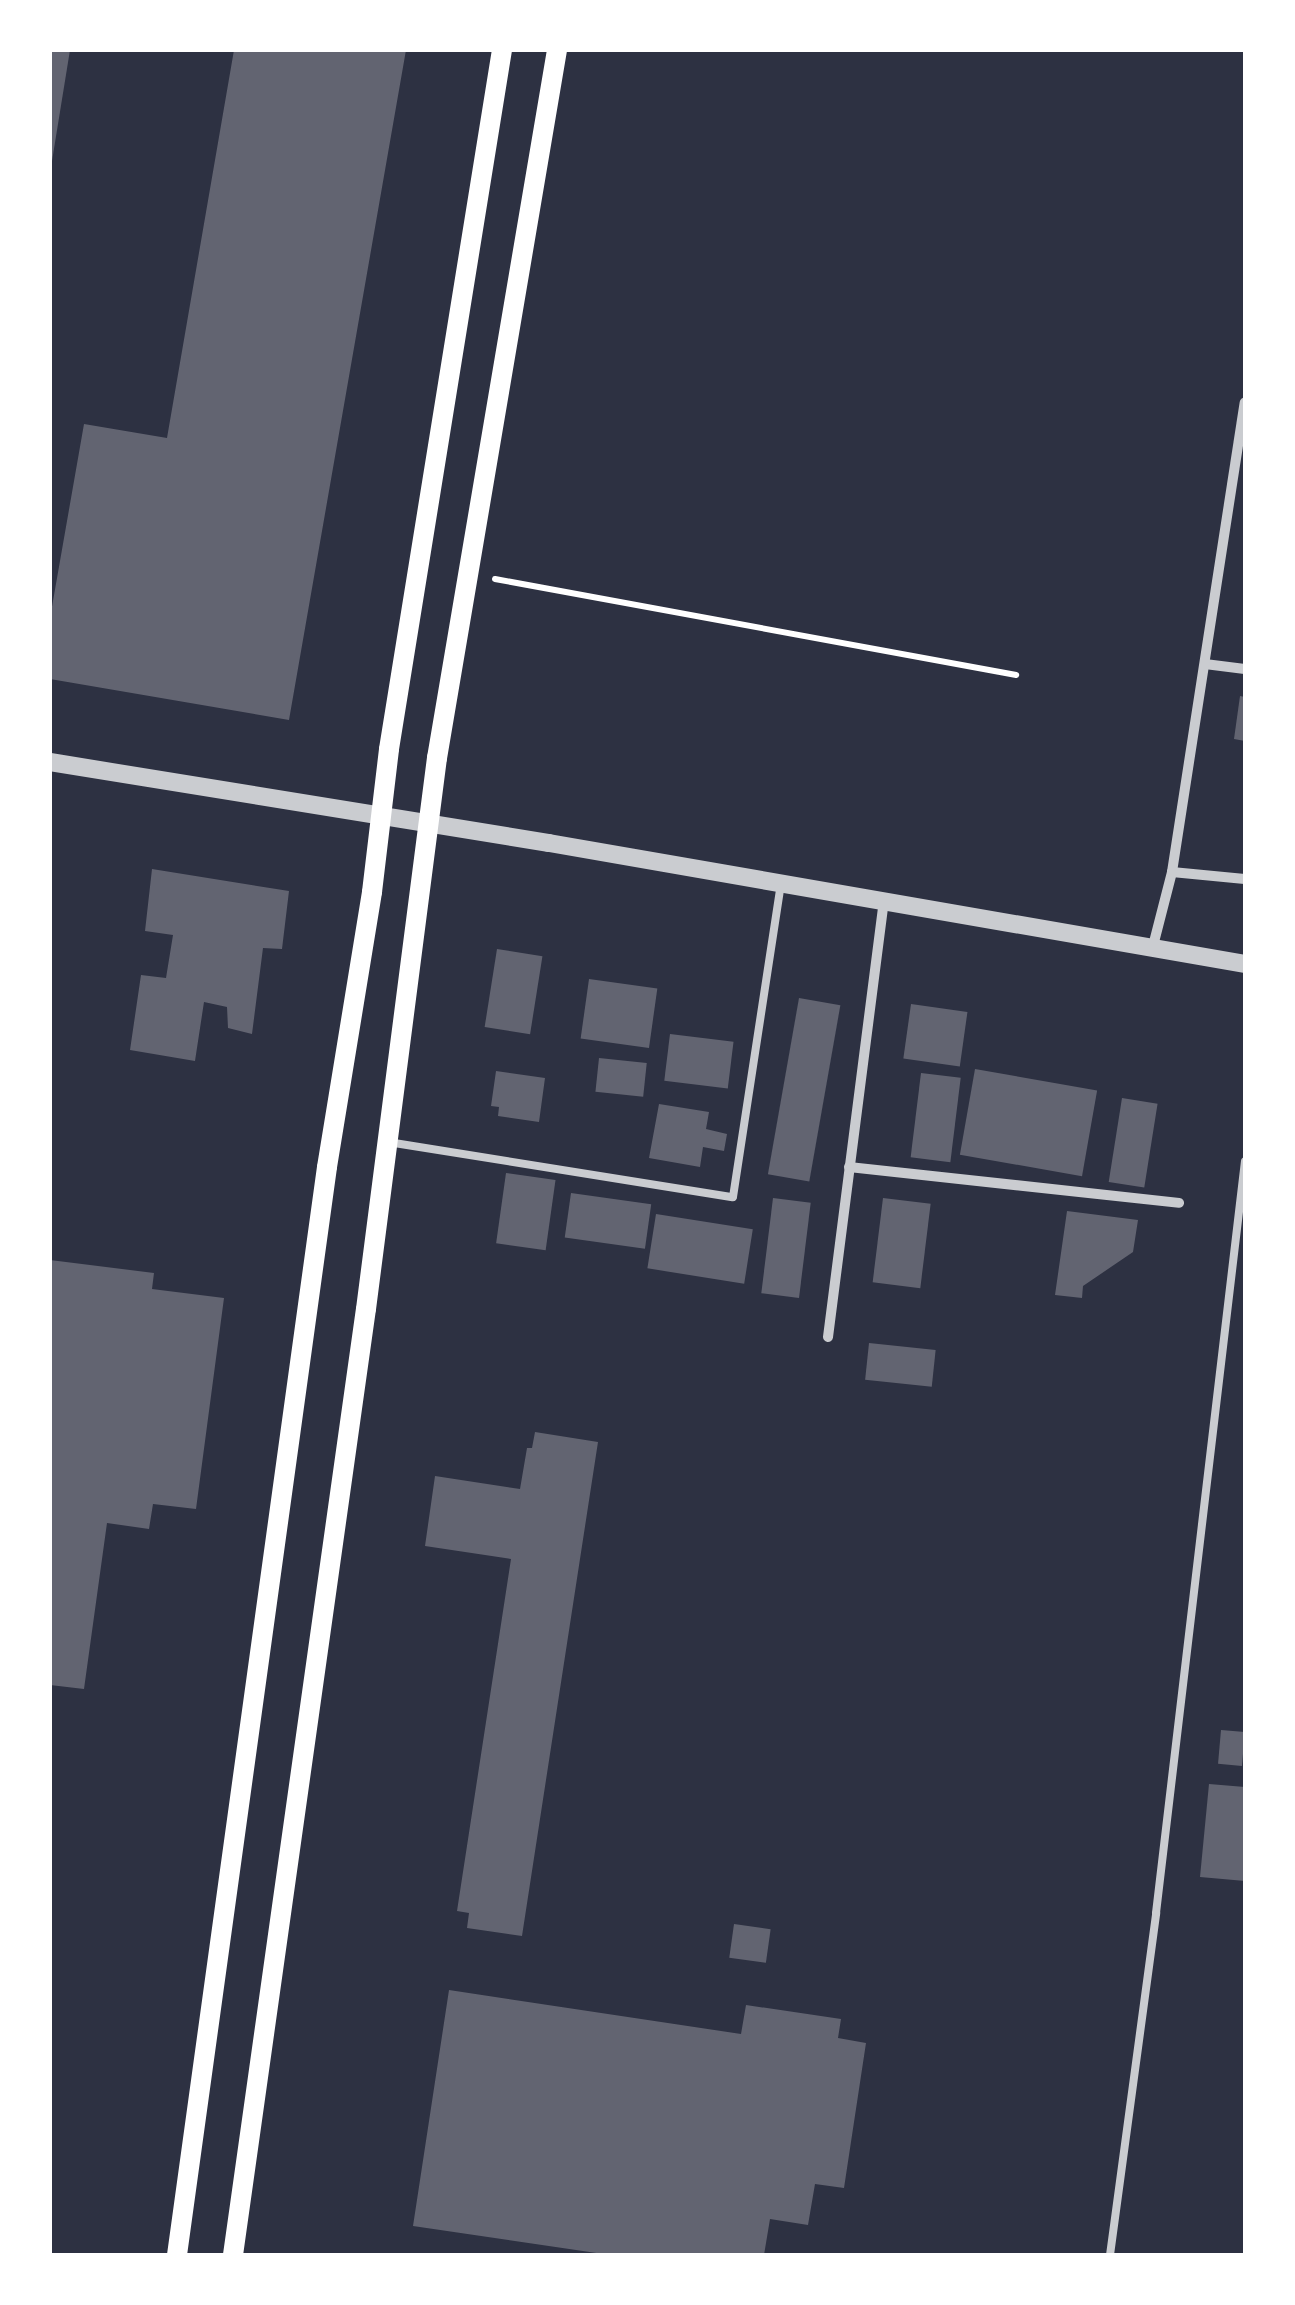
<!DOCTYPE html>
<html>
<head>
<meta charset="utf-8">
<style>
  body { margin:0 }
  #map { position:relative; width:1295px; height:2305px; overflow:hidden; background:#2d3142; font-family:"IBM Plex Serif",serif }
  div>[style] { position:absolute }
  .building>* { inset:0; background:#626471; transform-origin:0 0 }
  .path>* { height:6px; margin:-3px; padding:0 3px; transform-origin:3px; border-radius:3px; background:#fff }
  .service>* { height:8px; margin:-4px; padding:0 4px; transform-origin:4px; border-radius:4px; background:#caccd0 }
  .minor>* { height:10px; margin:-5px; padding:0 5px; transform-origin:5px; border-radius:5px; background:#caccd0 }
  .tertiary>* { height:18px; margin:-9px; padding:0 9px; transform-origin:9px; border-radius:9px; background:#caccd0 }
  .secondary>* { height:20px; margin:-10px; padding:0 10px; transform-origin:10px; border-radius:10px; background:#fff }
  span { translate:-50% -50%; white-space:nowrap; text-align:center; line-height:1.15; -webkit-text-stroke:9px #fff; paint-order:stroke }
  .frame { position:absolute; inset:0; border:52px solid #fff; pointer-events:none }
</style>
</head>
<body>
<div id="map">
  <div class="building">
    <i style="clip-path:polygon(50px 50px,70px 50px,52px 161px,50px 161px)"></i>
    <i style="clip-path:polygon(234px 50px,406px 50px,289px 720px,50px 679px,50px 618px,84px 424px,167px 438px)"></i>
    <i style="clip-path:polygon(1240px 696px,1245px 697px,1245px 741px,1234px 739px)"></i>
    <i style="clip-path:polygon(152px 869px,289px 891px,282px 949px,263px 948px,252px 1034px,228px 1028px,227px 1007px,204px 1002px,195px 1061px,130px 1050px,141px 975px,166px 978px,173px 935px,145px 931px)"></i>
    <i style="left:497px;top:949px;width:46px;height:79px;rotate:9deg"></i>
    <i style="left:589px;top:979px;width:69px;height:60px;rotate:8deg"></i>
    <i style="left:799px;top:998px;width:42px;height:179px;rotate:10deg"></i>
    <i style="left:911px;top:1004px;width:57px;height:55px;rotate:8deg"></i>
    <i style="left:670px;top:1034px;width:64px;height:47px;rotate:7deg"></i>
    <i style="left:599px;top:1058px;width:48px;height:34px;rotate:6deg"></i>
    <i style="left:975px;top:1069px;width:124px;height:87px;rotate:10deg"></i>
    <i style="clip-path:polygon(496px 1071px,545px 1078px,539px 1122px,498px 1116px,499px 1107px,491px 1106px)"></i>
    <i style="left:921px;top:1073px;width:40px;height:85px;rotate:7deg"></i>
    <i style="left:1122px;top:1098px;width:36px;height:85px;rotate:9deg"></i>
    <i style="clip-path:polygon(659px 1104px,709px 1112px,706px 1129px,727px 1134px,724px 1151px,703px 1147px,700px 1167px,649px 1158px)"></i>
    <i style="left:506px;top:1173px;width:50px;height:71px;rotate:8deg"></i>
    <i style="left:571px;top:1193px;width:81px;height:45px;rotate:8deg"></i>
    <i style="left:773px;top:1198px;width:38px;height:96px;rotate:7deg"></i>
    <i style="left:883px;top:1198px;width:48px;height:85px;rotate:7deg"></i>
    <i style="clip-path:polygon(1067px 1211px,1138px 1220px,1133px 1252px,1083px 1286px,1082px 1298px,1055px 1295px)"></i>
    <i style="left:656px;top:1214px;width:98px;height:55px;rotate:9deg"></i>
    <i style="clip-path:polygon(50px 1260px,154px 1273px,152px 1289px,224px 1298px,196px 1509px,153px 1504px,149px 1529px,107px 1523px,84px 1689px,50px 1685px)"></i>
    <i style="left:869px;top:1343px;width:67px;height:37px;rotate:6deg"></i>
    <i style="clip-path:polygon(535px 1432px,598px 1442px,522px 1936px,467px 1928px,469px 1913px,457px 1911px,511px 1559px,425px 1546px,435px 1476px,520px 1489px,527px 1448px,532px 1448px)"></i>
    <i style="left:1221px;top:1730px;width:24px;height:34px;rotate:5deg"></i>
    <i style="clip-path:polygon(1209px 1784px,1245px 1787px,1245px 1881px,1200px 1877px)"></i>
    <i style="left:734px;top:1924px;width:37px;height:34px;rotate:8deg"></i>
    <i style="clip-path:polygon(449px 1990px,741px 2034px,746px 2005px,841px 2019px,838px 2038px,866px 2043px,844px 2188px,815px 2184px,808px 2225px,770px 2219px,764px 2255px,610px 2255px,413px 2226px)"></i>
  </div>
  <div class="path">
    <i style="left:495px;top:579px;width:530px;rotate:10.44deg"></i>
  </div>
  <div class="service">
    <i style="left:388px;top:1142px;width:349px;rotate:9.1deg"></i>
    <i style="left:733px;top:1197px;width:316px;rotate:-81.3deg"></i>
    <i style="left:1110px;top:2255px;width:345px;rotate:-82.3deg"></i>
    <i style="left:1156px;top:1913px;width:757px;rotate:-83.25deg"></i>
  </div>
  <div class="minor">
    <i style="left:1205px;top:664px;width:40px;rotate:7.1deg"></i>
    <i style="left:1172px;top:872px;width:73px;rotate:5.5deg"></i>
    <i style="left:1153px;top:946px;width:76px;rotate:-75.6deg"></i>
    <i style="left:1172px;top:872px;width:475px;rotate:-81.2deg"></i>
    <i style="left:849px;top:1167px;width:332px;rotate:6.2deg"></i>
    <i style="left:828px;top:1337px;width:440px;rotate:-82.7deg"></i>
  </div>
  <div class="tertiary">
    <i style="left:50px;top:762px;width:506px;rotate:9.22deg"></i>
    <i style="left:549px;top:843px;width:706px;rotate:9.86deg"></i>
  </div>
  <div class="secondary">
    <i style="left:177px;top:2255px;width:1098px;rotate:-82.15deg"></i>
    <i style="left:327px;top:1167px;width:279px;rotate:-80.7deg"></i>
    <i style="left:372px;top:892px;width:144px;rotate:-83.2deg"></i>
    <i style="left:389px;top:749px;width:708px;rotate:-80.82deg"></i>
    <i style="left:233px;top:2255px;width:955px;rotate:-82deg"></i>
    <i style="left:366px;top:1309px;width:556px;rotate:-82.66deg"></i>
    <i style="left:437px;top:758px;width:718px;rotate:-80.38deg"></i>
  </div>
  <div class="frame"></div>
</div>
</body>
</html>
